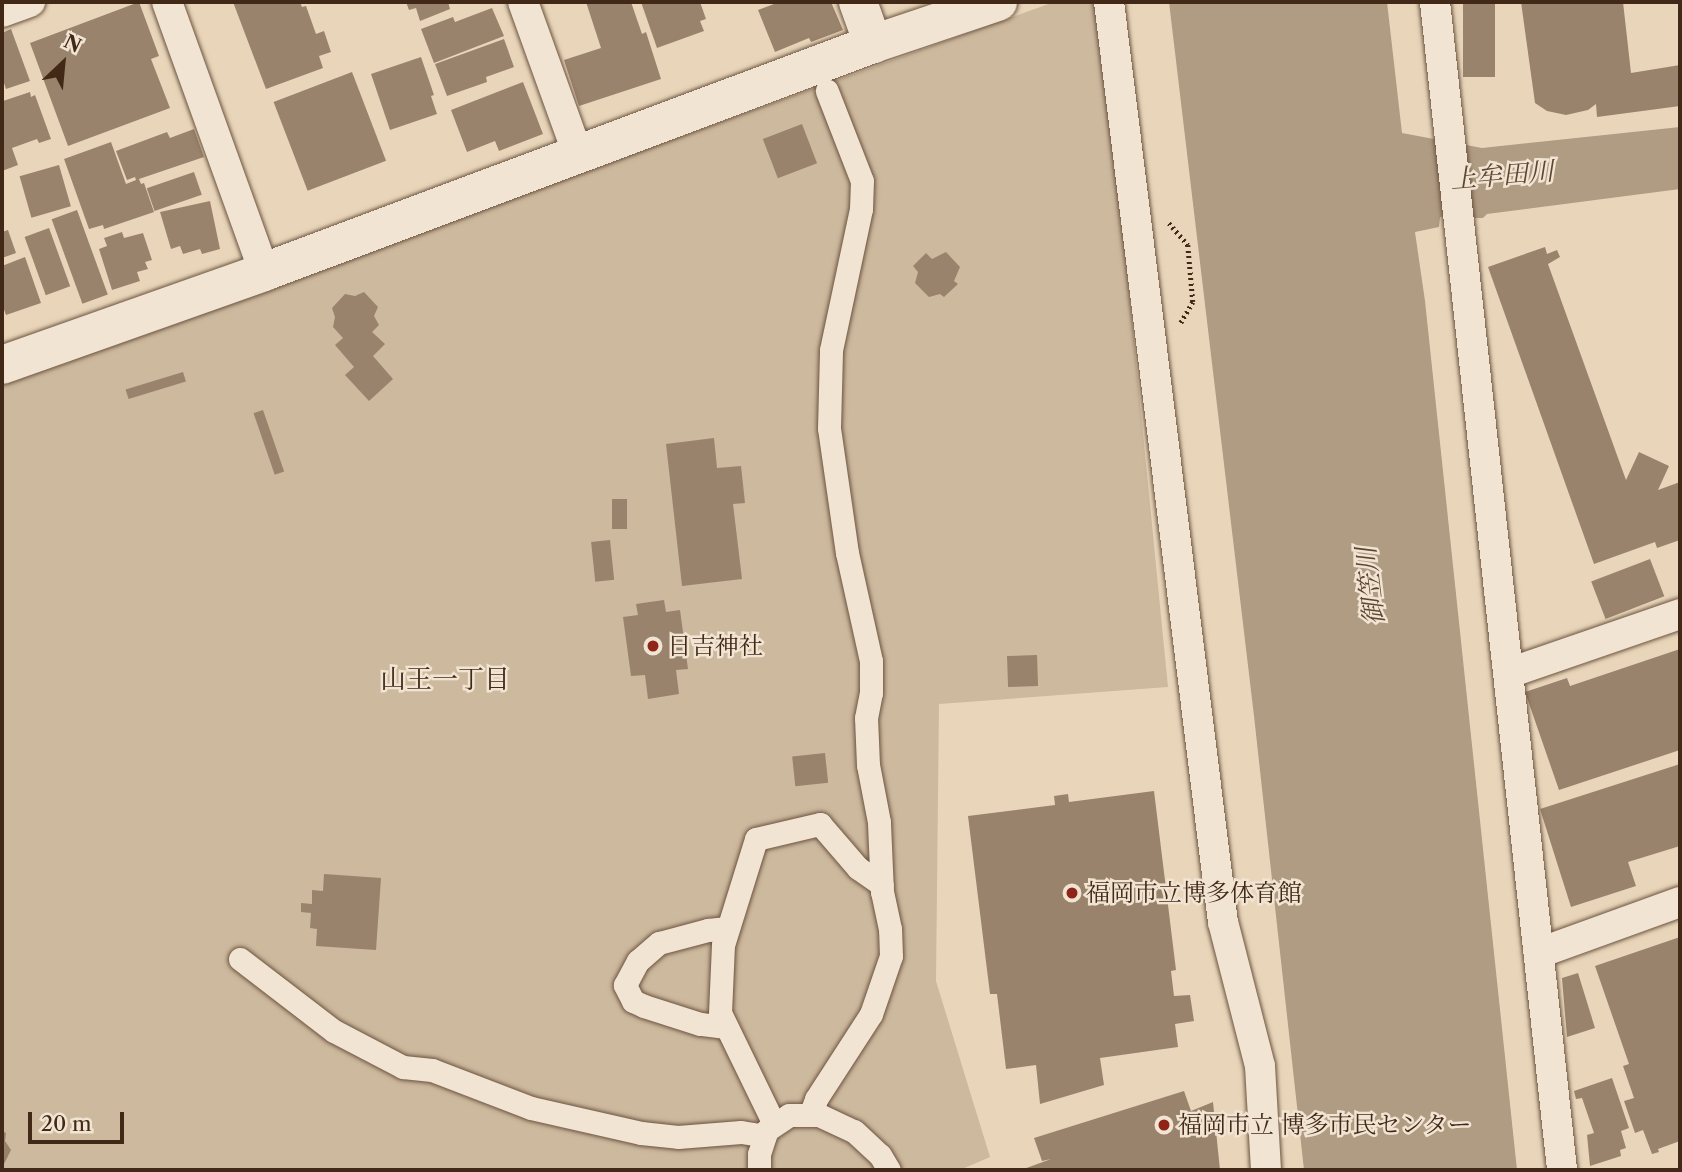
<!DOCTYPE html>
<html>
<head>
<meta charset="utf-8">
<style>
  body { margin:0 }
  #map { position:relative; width:1682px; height:1172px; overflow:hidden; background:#e9d6ba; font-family:"Libre Caslon Text","Noto Serif JP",serif }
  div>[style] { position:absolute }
  .green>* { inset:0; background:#cdb99e }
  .water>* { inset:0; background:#b09b83 }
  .building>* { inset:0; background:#99836c; transform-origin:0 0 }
  .path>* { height:4.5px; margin-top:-2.25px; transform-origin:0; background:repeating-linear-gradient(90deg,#422917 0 2px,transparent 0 5.5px) }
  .roads { filter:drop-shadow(0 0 2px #6c5440) drop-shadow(0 0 2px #6c5440) }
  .pedestrian>* { height:23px; margin:-11.5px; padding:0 11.5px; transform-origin:11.5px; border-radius:11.5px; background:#f1e4d2 }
  .minor>* { height:30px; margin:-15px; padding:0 15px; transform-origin:15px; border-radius:15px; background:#f1e4d2 }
  .tertiary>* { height:38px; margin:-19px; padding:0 19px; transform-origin:19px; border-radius:19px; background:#f1e4d2 }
  .dots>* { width:19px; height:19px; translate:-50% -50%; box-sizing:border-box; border:4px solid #f1e4d2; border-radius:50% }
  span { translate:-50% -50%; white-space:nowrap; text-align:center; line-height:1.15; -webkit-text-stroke:5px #f1e4d2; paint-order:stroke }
  .poi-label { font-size:24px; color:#422917 }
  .left { translate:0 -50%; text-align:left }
  .water-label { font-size:26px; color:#5e4632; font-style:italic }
  .neighbourhood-label { font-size:26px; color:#422917 }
  .frame { position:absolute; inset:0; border:4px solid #422917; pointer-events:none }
  .north { position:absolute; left:28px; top:28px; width:70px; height:70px; -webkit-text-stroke:5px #f1e4d2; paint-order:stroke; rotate:26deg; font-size:19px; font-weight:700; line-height:28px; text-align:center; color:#422917 }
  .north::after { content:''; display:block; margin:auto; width:24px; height:32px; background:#422917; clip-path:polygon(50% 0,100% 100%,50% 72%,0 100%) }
  .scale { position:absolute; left:28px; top:1112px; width:96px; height:32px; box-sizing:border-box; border:4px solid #422917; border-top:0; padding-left:9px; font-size:21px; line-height:24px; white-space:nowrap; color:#422917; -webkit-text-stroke:5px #f1e4d2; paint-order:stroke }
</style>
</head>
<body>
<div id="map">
  <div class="green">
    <i style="clip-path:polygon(1054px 2px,1095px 2px,1102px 17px,1168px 687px,939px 704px,936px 981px,990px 1157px,960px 1170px,2px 1170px,2px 381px)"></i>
  </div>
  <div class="water">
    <i style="clip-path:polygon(1169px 2px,1387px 2px,1402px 133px,1482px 148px,1680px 127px,1680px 189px,1487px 214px,1483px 218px,1467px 218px,1466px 214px,1440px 217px,1439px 227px,1415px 232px,1425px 301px,1517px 1170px,1304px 1170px,1254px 716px)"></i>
  </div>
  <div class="building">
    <i style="clip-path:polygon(139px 2px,159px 56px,151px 59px,170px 108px,68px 146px,30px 43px)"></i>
    <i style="clip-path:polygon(233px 2px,300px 2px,302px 7px,306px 6px,316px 34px,324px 31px,331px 52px,319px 56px,323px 68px,266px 89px)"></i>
    <i style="clip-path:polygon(406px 2px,448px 2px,450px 9px,420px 21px,416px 8px,409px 10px)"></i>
    <i style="clip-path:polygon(586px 2px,631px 2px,642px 34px,646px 32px,661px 79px,579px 106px,564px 60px,601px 48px)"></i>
    <i style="clip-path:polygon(641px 2px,700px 2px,706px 19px,700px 21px,704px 31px,657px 48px)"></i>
    <i style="clip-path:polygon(773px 2px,831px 2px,843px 30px,811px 42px,809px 38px,775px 52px,758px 10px,774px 4px)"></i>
    <i style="left:1463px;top:2px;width:32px;height:75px"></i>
    <i style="clip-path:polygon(1521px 2px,1623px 2px,1631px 73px,1680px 65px,1680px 106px,1597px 117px,1596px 104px,1588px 110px,1566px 115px,1547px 111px,1535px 103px)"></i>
    <i style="clip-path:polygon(492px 8px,504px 36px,434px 63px,421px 29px,453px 17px,455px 22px)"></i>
    <i style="clip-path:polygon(11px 29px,30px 81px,6px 89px,2px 77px,2px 33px)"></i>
    <i style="clip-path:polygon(504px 39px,514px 67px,486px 77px,487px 82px,447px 96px,435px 64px)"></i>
    <i style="clip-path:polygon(421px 57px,434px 95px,431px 96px,437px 114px,390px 130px,371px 74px)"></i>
    <i style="left:352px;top:72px;width:95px;height:84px;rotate:69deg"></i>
    <i style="clip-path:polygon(523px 82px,543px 134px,499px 151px,495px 141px,467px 152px,451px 110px)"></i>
    <i style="clip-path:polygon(30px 92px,31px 97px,35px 95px,51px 139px,39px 143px,37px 139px,12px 148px,18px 165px,2px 171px,3px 101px)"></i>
    <i style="left:802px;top:124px;width:42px;height:42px;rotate:69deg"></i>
    <i style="clip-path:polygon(194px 129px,204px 157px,139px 179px,141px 184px,144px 183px,154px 212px,104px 229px,103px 225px,89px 229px,64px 159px,111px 142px,126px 184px,136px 180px,135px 177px,127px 180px,116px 151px,167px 132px,170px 138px)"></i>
    <i style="left:59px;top:165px;width:43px;height:41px;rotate:74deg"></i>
    <i style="left:194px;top:172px;width:24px;height:50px;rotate:71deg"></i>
    <i style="clip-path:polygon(210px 201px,220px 249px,202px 254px,200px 249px,183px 254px,180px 246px,171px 249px,160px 212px)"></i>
    <i style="left:77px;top:210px;width:90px;height:27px;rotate:70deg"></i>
    <i style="left:49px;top:228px;width:62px;height:26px;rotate:70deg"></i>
    <i style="clip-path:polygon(8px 230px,16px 253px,2px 258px,2px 232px)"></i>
    <i style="clip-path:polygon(122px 232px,124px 238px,143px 233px,152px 260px,145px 262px,148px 269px,137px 272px,140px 281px,112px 290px,99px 249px,107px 246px,104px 238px)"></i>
    <i style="clip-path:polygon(1545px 247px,1547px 254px,1557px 250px,1560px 257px,1548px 264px,1626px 480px,1639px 452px,1669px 466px,1658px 490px,1680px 482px,1680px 540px,1657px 548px,1655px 542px,1594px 564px,1488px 267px)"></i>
    <i style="clip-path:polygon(946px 252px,960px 267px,954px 281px,958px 284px,944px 297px,940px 294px,929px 297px,915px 283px,918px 272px,913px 266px,926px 253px,932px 259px)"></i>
    <i style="clip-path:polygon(25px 257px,41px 303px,6px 315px,2px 304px,2px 266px)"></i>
    <i style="clip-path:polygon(364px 292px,378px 307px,374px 316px,379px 325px,372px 332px,385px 344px,373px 356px,393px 379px,369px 401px,345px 375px,354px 367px,335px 345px,343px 338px,333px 327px,335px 317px,332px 308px,345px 294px,355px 296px)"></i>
    <i style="left:183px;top:372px;width:10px;height:60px;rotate:73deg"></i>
    <i style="left:263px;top:410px;width:65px;height:10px;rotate:71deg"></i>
    <i style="clip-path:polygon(714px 438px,717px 468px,741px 466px,745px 503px,733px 504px,742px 579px,682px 586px,666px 444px)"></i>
    <i style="left:612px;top:499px;width:15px;height:30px"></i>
    <i style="left:610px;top:540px;width:40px;height:19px;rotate:84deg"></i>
    <i style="left:1650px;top:559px;width:40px;height:63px;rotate:69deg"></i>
    <i style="clip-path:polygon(664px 600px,666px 612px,680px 610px,688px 669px,676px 670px,679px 694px,648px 699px,645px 675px,631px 676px,623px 617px,638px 615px,636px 604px)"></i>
    <i style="clip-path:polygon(1680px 649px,1680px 750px,1559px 790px,1525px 692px,1567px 678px,1570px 686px)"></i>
    <i style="left:1037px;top:655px;width:31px;height:30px;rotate:88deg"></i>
    <i style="left:825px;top:753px;width:30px;height:33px;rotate:84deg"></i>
    <i style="clip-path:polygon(1680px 764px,1680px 846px,1628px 862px,1636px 886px,1571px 907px,1540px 809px)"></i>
    <i style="clip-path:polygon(1154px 791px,1176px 970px,1171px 971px,1174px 996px,1190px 995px,1194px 1021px,1175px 1024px,1178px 1047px,1100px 1058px,1104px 1085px,1040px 1104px,1036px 1065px,1006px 1069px,997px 994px,990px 994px,968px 816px,1055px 805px,1054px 796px,1068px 794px,1069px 802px)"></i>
    <i style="clip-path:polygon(324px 874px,381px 878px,376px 950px,316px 946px,317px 929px,310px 928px,311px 913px,301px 912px,301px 903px,312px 904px,312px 890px,323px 891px)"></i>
    <i style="clip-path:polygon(1680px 937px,1680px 1141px,1658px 1149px,1659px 1152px,1652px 1154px,1643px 1130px,1635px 1133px,1624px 1101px,1634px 1098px,1623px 1066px,1629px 1064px,1595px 966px)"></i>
    <i style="clip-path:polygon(1578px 973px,1595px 1028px,1567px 1037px,1562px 978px)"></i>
    <i style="clip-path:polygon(1612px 1078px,1629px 1128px,1621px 1131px,1626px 1148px,1620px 1150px,1621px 1156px,1590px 1166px,1587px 1135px,1594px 1133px,1582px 1098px,1576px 1099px,1574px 1091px)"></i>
    <i style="clip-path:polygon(1184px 1091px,1191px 1111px,1213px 1102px,1220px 1170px,1021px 1170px,1051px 1159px,1042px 1161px,1034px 1138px)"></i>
    <i style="clip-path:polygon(2px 1131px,6px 1133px,5px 1141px,11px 1150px,2px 1168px)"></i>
  </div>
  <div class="path">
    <i style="left:1169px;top:223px;width:29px;rotate:49deg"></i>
    <i style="left:1188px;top:245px;width:57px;rotate:85deg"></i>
    <i style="left:1193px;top:302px;width:24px;rotate:120deg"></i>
  </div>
  <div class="roads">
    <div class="pedestrian">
      <i style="left:240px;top:959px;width:118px;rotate:37.5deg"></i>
      <i style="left:334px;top:1031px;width:78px;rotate:27.6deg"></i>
      <i style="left:403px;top:1067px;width:29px;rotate:6deg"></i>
      <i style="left:432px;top:1070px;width:106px;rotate:21deg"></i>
      <i style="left:531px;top:1108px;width:113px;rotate:12.8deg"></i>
      <i style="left:641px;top:1133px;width:37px;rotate:6deg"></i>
      <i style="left:678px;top:1137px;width:63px;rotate:-4.5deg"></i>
      <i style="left:741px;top:1132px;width:24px;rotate:9deg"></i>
      <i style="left:726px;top:1027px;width:26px;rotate:-173deg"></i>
      <i style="left:700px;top:1024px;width:59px;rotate:-162.2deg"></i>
      <i style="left:644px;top:1006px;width:12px;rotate:-156deg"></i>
      <i style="left:633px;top:1001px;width:18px;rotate:-117deg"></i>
      <i style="left:625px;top:985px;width:27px;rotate:-62deg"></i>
      <i style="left:638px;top:961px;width:28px;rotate:-41deg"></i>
      <i style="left:659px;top:943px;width:51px;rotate:-14.9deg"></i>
      <i style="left:708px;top:930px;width:19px;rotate:-6deg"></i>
      <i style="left:810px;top:1115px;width:17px;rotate:-69deg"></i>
      <i style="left:816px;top:1099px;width:101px;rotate:-57.1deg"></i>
      <i style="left:871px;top:1014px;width:61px;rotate:-71deg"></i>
      <i style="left:891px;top:956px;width:27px;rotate:-92deg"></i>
      <i style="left:890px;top:929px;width:38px;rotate:-102deg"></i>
      <i style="left:882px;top:892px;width:70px;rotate:-92.5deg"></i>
      <i style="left:879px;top:822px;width:58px;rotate:-100.9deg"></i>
      <i style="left:868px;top:765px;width:47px;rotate:-92.4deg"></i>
      <i style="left:866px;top:718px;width:25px;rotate:-79deg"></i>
      <i style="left:871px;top:693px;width:32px;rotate:-90deg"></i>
      <i style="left:871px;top:661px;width:111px;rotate:-102.5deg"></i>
      <i style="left:847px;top:553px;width:126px;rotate:-98.2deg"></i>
      <i style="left:829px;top:428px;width:78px;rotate:-88.5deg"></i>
      <i style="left:831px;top:350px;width:144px;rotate:-78deg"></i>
      <i style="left:861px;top:209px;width:28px;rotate:-88deg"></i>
      <i style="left:862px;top:181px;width:97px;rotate:-111.3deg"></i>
      <i style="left:774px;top:1124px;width:123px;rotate:-115.9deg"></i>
      <i style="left:720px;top:1013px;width:68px;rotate:-87.5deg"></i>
      <i style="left:723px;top:945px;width:111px;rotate:-72.7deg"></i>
      <i style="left:756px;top:839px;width:66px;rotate:-13.2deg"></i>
      <i style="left:820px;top:824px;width:58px;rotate:49.2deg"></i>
      <i style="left:858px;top:868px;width:29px;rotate:35deg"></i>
      <i style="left:759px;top:1170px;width:16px;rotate:-90deg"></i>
      <i style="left:759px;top:1154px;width:25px;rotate:-72deg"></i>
      <i style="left:767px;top:1130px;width:27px;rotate:-34deg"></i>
      <i style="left:789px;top:1115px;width:30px"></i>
      <i style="left:819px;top:1115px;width:38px;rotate:25deg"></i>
      <i style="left:854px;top:1131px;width:35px;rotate:43deg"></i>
      <i style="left:880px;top:1155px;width:17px;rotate:59deg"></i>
    </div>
    <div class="minor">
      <i style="left:167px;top:2px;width:287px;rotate:70.2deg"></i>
      <i style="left:523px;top:2px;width:159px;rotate:70.2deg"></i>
      <i style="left:1109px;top:2px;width:927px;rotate:82.94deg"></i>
      <i style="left:1223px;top:922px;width:149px;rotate:75.6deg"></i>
      <i style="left:1260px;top:1066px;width:104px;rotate:86.7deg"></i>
      <i style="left:1435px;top:2px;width:1175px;rotate:83.79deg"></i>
      <i style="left:2px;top:12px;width:30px;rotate:-20deg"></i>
      <i style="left:1509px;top:673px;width:181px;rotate:-19deg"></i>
      <i style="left:1539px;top:953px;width:150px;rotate:-19.9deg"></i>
    </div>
    <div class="tertiary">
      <i style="left:858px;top:2px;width:45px;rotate:70.3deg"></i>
      <i style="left:2px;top:365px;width:278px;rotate:-19.5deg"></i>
      <i style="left:264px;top:272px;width:650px;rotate:-20.53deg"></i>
      <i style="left:873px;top:44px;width:132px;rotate:-18.6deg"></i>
    </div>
  </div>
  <div class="dots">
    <i style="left:653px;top:646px;background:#8f2418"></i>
    <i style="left:1072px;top:893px;background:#8f2418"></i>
    <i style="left:1164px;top:1125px;background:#8f2418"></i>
  </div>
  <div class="poi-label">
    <span class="left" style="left:667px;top:646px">日吉神社</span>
    <span class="left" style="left:1086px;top:893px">福岡市立博多体育館</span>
    <span class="left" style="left:1178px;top:1125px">福岡市立 博多市民センター</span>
  </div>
  <div class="water-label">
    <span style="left:1502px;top:176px;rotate:-5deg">上牟田川</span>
    <span style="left:1371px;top:586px;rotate:-97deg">御笠川</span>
  </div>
  <div class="neighbourhood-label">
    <span style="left:445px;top:680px">山王一丁目</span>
  </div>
  <div class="frame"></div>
  <div class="north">N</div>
  <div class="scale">20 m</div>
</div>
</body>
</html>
